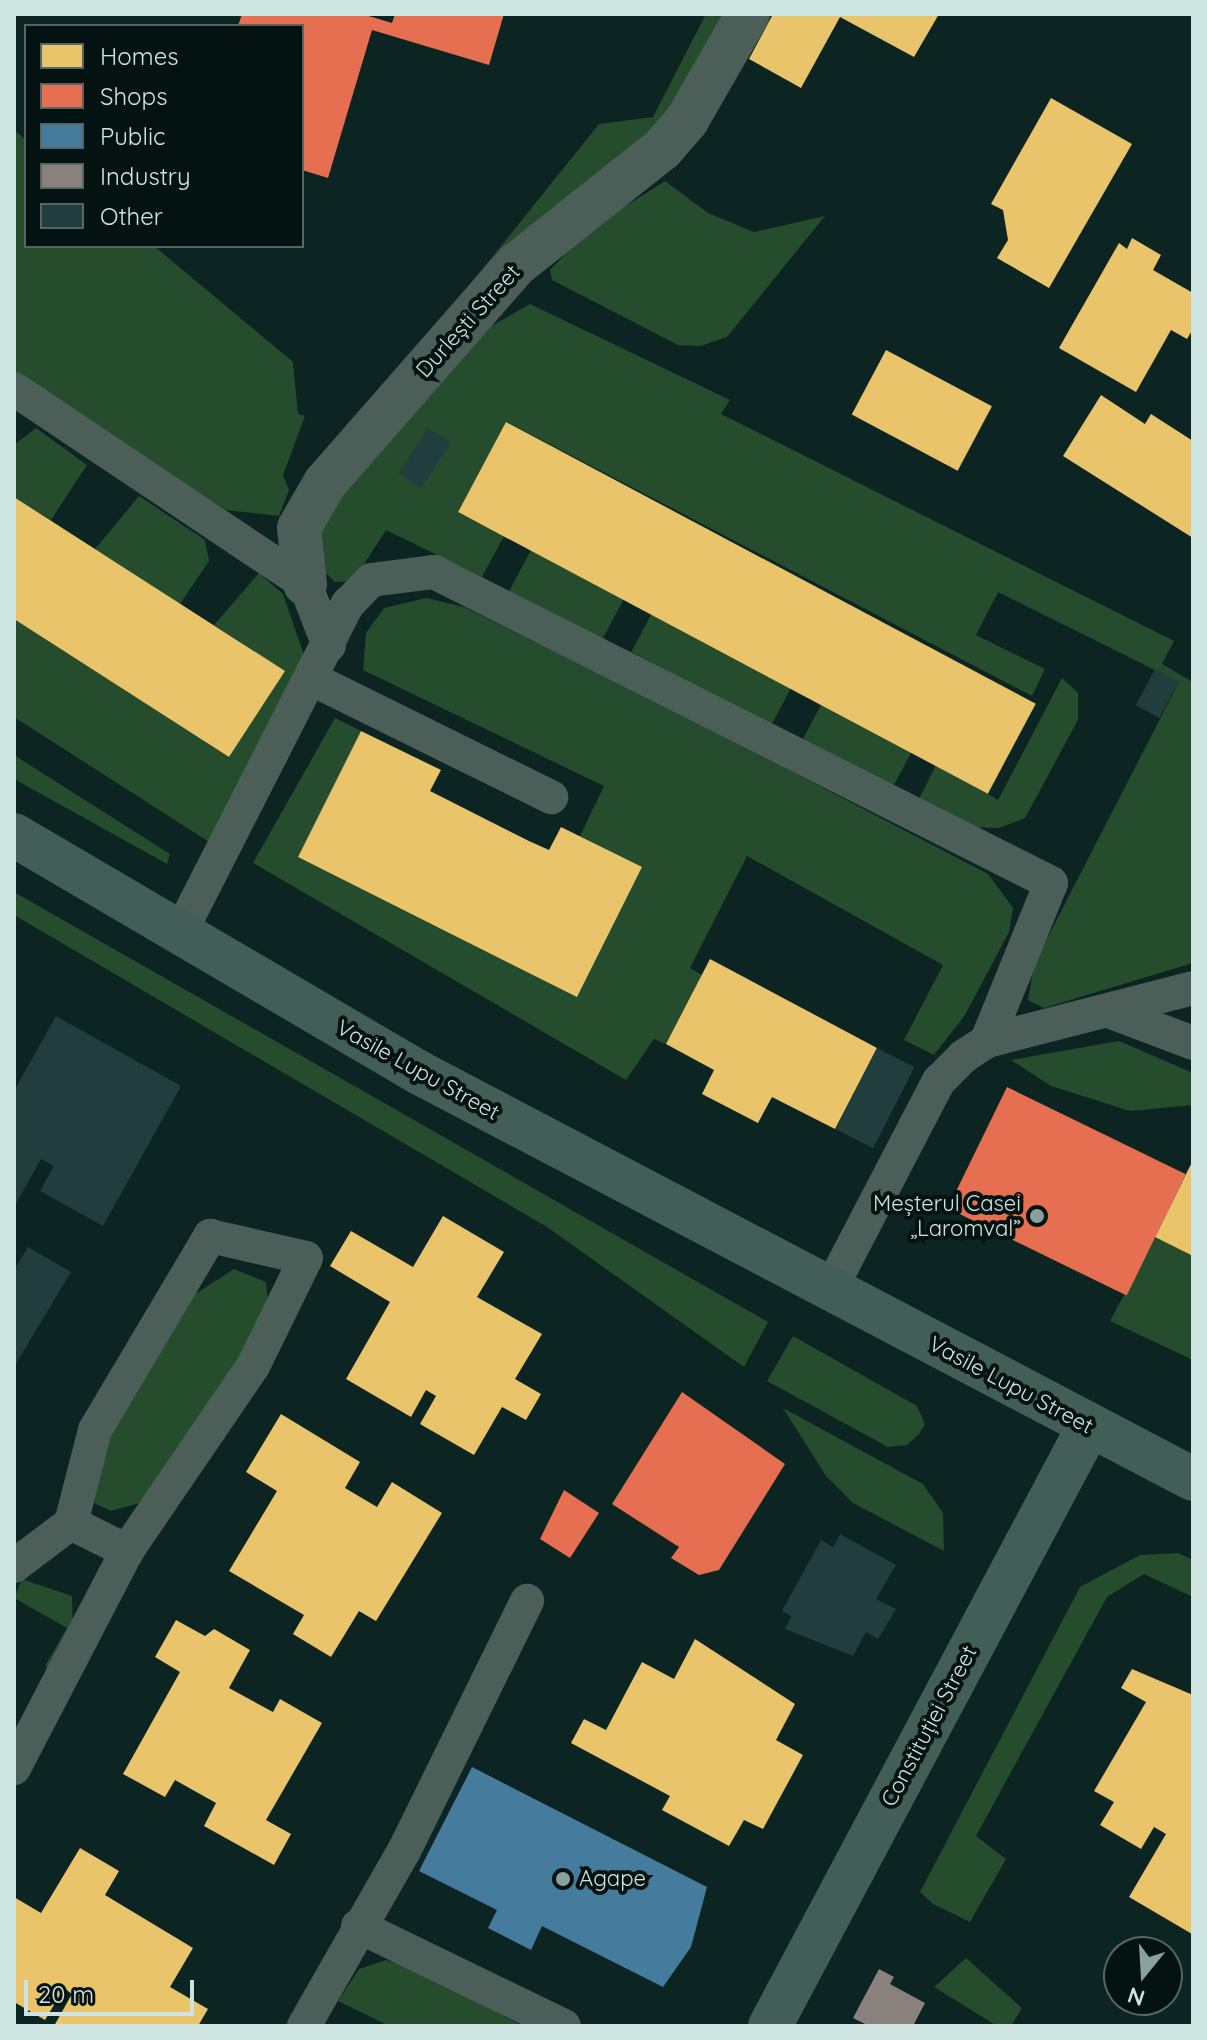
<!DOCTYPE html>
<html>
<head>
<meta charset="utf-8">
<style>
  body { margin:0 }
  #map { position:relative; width:1207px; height:2040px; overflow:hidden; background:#0c2422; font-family:Quicksand,sans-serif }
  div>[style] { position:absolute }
  .green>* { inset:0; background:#244c2d; transform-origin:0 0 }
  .homes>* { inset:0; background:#e9c46a; transform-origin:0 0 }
  .shops>* { inset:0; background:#e76f51; transform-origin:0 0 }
  .public>* { inset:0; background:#457b9d }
  .industry>* { inset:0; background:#8a817c }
  .building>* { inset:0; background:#223d3e; transform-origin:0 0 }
  .lane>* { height:34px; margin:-17px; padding:0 17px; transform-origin:17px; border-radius:17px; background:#4b5f58 }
  .street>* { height:44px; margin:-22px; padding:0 22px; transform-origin:22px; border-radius:22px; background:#4b5f58 }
  .primary>* { height:44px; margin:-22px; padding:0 22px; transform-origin:22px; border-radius:22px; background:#435e57 }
  .dots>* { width:22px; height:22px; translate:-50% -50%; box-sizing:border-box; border:4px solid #041311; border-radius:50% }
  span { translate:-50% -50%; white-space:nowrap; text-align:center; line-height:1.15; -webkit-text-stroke:8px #041311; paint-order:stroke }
  .street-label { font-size:22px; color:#cee4e0 }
  .poi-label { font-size:22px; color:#cee4e0 }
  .right { translate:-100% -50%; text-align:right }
  .left { translate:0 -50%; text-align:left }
  .frame { position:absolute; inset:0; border:16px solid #cee4e0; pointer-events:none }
  .legend { position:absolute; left:24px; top:24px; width:280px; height:224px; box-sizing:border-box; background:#041311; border:2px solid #556764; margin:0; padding:10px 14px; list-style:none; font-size:24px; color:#cee4e0 }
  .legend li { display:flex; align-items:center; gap:16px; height:40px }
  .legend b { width:40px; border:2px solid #556764 }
  .north { position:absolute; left:1103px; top:1936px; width:80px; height:80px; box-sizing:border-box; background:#041311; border:2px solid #556764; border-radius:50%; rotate:198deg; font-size:22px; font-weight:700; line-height:32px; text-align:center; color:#cee4e0 }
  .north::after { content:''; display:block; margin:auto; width:28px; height:36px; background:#8aa19e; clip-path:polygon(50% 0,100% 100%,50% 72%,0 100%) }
  .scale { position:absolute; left:24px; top:1980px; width:170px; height:36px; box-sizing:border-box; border:4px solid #cee4e0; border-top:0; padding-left:10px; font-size:24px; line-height:28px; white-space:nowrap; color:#cee4e0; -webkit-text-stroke:6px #041311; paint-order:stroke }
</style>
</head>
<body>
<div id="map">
  <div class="green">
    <i style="clip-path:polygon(706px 14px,732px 14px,660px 126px,353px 430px,599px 124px,653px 117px)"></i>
    <i style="clip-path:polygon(14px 130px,26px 140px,26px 246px,154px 246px,293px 362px,298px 414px,305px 416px,283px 475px,289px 490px,279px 516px,226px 510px,14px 374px)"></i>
    <i style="clip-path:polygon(665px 181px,708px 213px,754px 232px,825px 216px,727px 337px,700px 346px,678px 345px,552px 280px,550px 270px,588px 230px)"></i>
    <i style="clip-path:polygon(530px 304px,730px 400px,721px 414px,1174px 641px,1162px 664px,1193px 682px,1193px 963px,1044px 1008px,1028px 1000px,1034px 964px,1179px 682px,998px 592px,976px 635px,1045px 669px,1032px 696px,507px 422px,459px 513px,504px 536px,482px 577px,386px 530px,353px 581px,335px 582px,324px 571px,319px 511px,488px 328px)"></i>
    <i style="clip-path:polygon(36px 428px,87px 465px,51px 520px,14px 497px,14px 445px)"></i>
    <i style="clip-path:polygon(139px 496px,205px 540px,209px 561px,180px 604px,95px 549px)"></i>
    <i style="left:531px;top:550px;width:105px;height:47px;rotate:28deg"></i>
    <i style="clip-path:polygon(259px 573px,283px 594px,308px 667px,209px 842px,14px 717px,14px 619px,229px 757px,284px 671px,214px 625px)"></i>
    <i style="clip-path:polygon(426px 598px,464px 607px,657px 701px,988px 874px,1013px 908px,1009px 932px,965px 1015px,934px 1055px,904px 1040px,943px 965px,747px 856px,690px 968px,702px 975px,666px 1044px,654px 1039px,626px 1080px,253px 863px,335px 718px,361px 731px,298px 857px,577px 996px,641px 868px,580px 836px,604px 786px,363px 670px,366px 633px,384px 608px)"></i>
    <i style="left:652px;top:613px;width:158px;height:44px;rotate:28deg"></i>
    <i style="clip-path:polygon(1062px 678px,1078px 693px,1078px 720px,1025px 818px,999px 828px,971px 827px,918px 801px,937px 763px,998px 800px)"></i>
    <i style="left:822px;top:703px;width:102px;height:43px;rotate:28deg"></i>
    <i style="clip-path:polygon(14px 755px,170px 854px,167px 864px,14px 779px)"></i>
    <i style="clip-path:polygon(14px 892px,768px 1322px,744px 1367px,547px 1227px,14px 915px)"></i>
    <i style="clip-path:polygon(1119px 1041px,1193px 1073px,1193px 1105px,1130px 1111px,1051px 1086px,1011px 1060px)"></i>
    <i style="clip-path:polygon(1155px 1237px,1193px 1256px,1193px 1360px,1110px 1321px)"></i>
    <i style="clip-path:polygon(234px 1269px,266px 1282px,269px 1314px,147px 1501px,111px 1511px,94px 1503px,105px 1441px,189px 1298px)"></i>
    <i style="clip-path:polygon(793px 1336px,917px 1406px,925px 1424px,919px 1434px,907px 1445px,888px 1447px,767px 1381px)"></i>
    <i style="clip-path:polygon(783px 1408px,923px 1484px,943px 1513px,944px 1551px,853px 1503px,826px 1476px)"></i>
    <i style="clip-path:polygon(1178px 1553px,1193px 1560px,1193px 1597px,1144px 1574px,1107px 1597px,976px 1836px,1006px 1859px,970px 1922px,933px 1904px,920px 1892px,1080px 1587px,1140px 1555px)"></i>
    <i style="clip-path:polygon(22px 1579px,72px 1596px,73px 1629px,51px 1670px,45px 1666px,67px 1628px,14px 1598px)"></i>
    <i style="clip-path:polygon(966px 1958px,1022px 2008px,1011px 2026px,997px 2026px,934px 1987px)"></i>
    <i style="clip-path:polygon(386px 1960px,413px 1968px,523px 2026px,389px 2026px,338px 2001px,359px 1969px)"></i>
  </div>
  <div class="homes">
    <i style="clip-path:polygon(773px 14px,939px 14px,914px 57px,840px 17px,801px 88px,749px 59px)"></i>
    <i style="clip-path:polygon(1051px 98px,1132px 144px,1049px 288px,997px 258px,1008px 240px,1003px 210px,991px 204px)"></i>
    <i style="clip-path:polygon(1132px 238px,1161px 255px,1153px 270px,1193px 293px,1193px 329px,1187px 339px,1171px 330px,1136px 392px,1059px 348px,1119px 243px,1127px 249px)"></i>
    <i style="left:886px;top:350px;width:120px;height:73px;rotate:28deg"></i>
    <i style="clip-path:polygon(1101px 395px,1145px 424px,1151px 414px,1193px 441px,1193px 538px,1063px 456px)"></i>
    <i style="left:506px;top:422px;width:600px;height:102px;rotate:28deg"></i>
    <i style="clip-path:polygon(14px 497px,285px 671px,229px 757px,14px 619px)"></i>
    <i style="clip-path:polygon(361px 731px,441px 770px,430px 791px,529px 841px,549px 850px,561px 827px,642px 867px,577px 997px,298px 857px)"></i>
    <i style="clip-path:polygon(710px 959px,877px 1048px,835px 1129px,772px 1097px,758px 1123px,702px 1094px,714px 1070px,666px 1044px)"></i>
    <i style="clip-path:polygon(1193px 1160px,1193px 1256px,1155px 1237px)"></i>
    <i style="clip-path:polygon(443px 1216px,504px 1252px,477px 1297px,542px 1334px,515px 1379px,541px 1394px,526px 1420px,502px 1407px,474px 1455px,420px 1424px,436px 1396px,426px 1390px,411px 1417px,346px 1379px,390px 1302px,330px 1266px,351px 1231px,413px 1267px)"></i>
    <i style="clip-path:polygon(281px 1414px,360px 1462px,345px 1488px,377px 1507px,392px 1482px,442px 1513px,376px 1621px,359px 1611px,331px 1657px,293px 1634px,304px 1615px,229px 1571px,277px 1491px,246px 1472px)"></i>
    <i style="clip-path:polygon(176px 1620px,205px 1636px,214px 1629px,250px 1650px,229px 1688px,273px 1712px,280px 1699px,322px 1723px,266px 1820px,291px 1834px,274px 1865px,204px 1826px,216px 1803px,175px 1780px,165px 1797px,123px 1774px,180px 1672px,155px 1657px)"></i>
    <i style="clip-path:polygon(695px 1639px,795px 1704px,776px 1740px,803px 1755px,763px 1829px,744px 1820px,729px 1846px,662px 1810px,670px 1796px,571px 1743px,584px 1719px,606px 1730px,642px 1662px,674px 1679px)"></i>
    <i style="clip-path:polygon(1132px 1669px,1193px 1695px,1192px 1934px,1129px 1897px,1166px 1834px,1154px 1827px,1141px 1849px,1100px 1825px,1114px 1802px,1094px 1791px,1146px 1702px,1121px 1688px)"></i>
    <i style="clip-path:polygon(80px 1848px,119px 1871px,105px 1895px,193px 1948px,170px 1987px,208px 2009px,198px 2026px,54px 2026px,72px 1994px,64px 1988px,45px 2020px,14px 2002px,14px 1897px,41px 1913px)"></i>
  </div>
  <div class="shops">
    <i style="clip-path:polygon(242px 14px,362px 14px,392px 23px,395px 14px,504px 14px,489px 65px,372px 30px,328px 178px,302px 170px,302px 26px,238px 26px)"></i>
    <i style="left:1007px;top:1087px;width:199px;height:135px;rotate:26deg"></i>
    <i style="clip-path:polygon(682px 1392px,785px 1464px,719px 1570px,699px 1575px,671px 1558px,679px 1547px,612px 1504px)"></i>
    <i style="clip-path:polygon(564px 1490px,599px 1513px,570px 1558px,540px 1539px)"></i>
  </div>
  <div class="public">
    <i style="clip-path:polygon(472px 1767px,707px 1887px,691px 1947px,663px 1987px,542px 1926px,531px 1950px,488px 1928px,497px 1910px,419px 1871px)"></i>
  </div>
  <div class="industry">
    <i style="clip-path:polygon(879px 1969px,894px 1977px,890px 1984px,925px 2003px,913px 2026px,869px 2026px,853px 2018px)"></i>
  </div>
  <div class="building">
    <i style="left:428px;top:428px;width:27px;height:54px;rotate:33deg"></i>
    <i style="left:1155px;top:669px;width:27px;height:41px;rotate:28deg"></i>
    <i style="clip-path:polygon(56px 1016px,181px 1086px,103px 1226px,40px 1191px,54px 1166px,41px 1159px,14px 1207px,14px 1091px)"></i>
    <i style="left:877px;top:1048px;width:42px;height:91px;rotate:27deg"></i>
    <i style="clip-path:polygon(28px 1247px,71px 1272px,14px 1367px,14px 1270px)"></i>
    <i style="clip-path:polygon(840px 1534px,896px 1565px,876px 1599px,896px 1609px,878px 1639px,866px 1632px,853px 1656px,785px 1629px,791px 1616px,782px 1611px,821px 1540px,833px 1547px)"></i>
  </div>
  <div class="lane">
    <i style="left:14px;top:389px;width:350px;rotate:33.8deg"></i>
    <i style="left:305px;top:584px;width:66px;rotate:68.8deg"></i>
    <i style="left:312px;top:679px;width:267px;rotate:26.3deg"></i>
    <i style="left:179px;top:935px;width:372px;rotate:-63deg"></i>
    <i style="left:348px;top:604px;width:33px;rotate:-46deg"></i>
    <i style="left:371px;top:580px;width:64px;rotate:-7.2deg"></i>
    <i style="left:434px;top:572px;width:691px;rotate:26.75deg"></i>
    <i style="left:1051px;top:883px;width:170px;rotate:112.1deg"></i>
    <i style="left:1114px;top:1013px;width:85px;rotate:20.8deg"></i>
    <i style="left:830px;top:1290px;width:236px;rotate:-62.5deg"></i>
    <i style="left:939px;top:1081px;width:35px;rotate:-45deg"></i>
    <i style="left:964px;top:1056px;width:27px;rotate:-33deg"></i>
    <i style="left:987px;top:1041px;width:213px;rotate:-14.4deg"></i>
    <i style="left:71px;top:1523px;width:63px;rotate:26.6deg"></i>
    <i style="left:14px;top:1566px;width:71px;rotate:-37deg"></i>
    <i style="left:71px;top:1523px;width:96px;rotate:-75.5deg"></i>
    <i style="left:95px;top:1430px;width:226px;rotate:-59.3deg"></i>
    <i style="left:210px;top:1236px;width:98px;rotate:12.9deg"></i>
    <i style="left:306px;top:1258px;width:120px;rotate:116.1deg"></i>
    <i style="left:253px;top:1366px;width:224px;rotate:124.3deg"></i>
    <i style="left:127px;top:1551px;width:245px;rotate:117.5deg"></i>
    <i style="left:358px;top:1926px;width:229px;rotate:25.9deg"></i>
    <i style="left:304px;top:2026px;width:202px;rotate:-60.3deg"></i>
    <i style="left:404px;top:1851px;width:279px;rotate:-63.8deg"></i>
  </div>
  <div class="street">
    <i style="left:305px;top:584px;width:56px;rotate:-96.1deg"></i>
    <i style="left:299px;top:528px;width:52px;rotate:-60deg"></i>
    <i style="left:325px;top:483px;width:291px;rotate:-48.8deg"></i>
    <i style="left:517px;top:264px;width:185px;rotate:-38.4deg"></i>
    <i style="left:662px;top:149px;width:38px;rotate:-49deg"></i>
    <i style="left:687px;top:120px;width:122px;rotate:-60.1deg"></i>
  </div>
  <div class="primary">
    <i style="left:14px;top:835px;width:468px;rotate:30.4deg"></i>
    <i style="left:418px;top:1072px;width:875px;rotate:27.71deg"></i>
    <i style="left:770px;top:2026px;width:680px;rotate:-62deg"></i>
  </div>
  <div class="dots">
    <i style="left:1037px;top:1216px;background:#8aa19e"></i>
    <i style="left:563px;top:1879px;background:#8aa19e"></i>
  </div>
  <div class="street-label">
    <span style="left:468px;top:321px;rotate:-48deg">Durlești Street</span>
    <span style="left:418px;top:1070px;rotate:29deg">Vasile Lupu Street</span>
    <span style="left:1011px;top:1385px;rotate:28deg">Vasile Lupu Street</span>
    <span style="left:929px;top:1726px;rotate:-62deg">Constituției Street</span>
  </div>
  <div class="poi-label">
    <span class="right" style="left:1021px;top:1216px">Meșterul Casei<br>„Laromval”</span>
    <span class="left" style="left:579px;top:1879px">Agape</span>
  </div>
  <div class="frame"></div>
  <ul class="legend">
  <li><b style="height:22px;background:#e9c46a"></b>Homes</li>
  <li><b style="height:22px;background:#e76f51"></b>Shops</li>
  <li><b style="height:22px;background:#457b9d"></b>Public</li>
  <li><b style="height:22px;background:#8a817c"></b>Industry</li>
  <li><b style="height:22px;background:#223d3e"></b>Other</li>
  </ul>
  <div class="north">N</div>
  <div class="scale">20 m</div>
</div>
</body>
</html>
